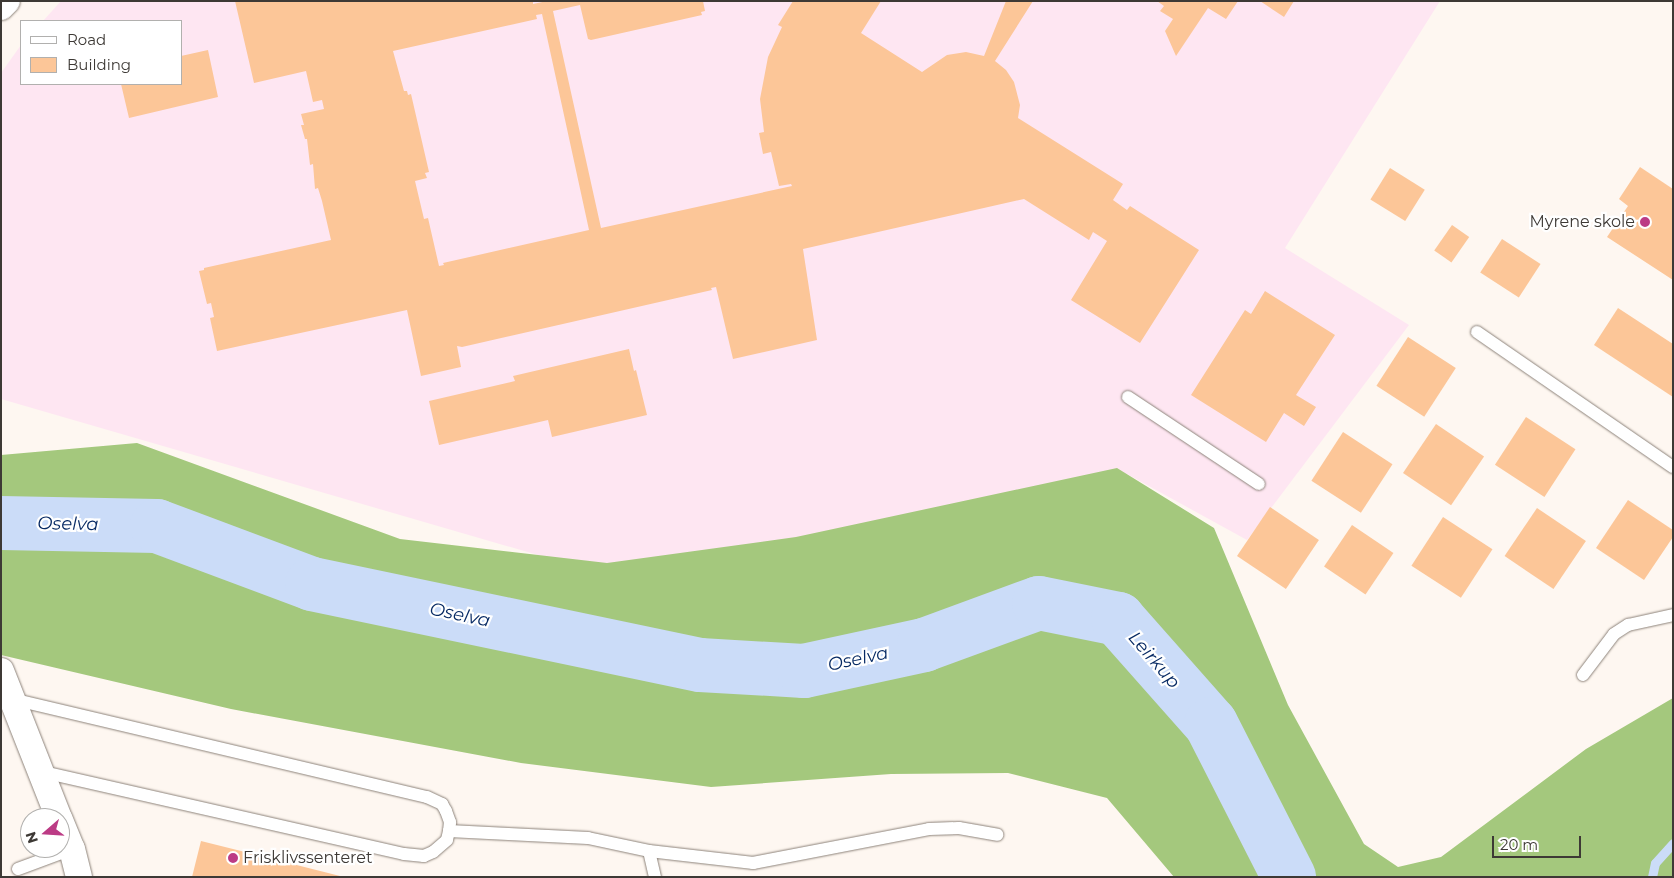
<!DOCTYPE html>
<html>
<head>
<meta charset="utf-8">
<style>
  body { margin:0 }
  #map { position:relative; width:1674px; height:878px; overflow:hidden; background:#fef7f1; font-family:Montserrat,sans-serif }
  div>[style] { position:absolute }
  .education>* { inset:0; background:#fee6f2 }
  .forest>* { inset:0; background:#a4c87d }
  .stream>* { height:9px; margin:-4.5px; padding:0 4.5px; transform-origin:4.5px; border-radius:4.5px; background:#cbdcf8 }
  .river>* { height:54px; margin:-27px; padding:0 27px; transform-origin:27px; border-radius:27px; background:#cbdcf8 }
  .building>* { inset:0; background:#fcc698; transform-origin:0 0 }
  .roads { filter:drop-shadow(0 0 1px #8d837a) drop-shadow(0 0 1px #8d837a) }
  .service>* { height:12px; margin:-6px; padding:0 6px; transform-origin:6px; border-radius:6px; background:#fff }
  .minor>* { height:26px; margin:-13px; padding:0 13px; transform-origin:13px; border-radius:13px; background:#fff }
  .dots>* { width:14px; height:14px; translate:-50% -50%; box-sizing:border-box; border:2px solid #fff; border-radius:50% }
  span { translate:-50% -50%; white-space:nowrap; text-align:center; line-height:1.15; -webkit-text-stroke:4.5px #fff; paint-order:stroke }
  .poi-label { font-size:16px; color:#3d3935 }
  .right { translate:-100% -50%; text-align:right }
  .left { translate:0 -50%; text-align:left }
  .water-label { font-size:18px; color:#072a64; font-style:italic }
  .frame { position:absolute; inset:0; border:2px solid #3d3935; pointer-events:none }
  .legend { position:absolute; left:20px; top:20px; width:162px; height:65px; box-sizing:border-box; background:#fff; border:1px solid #b1b0ae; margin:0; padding:6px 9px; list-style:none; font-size:15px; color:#3d3935 }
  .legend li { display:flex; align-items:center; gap:10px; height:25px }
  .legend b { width:25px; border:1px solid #b1b0ae }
  .north { position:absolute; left:20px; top:808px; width:50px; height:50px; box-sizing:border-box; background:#fff; border:1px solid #b1b0ae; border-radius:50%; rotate:251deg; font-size:14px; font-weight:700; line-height:20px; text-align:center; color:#3d3935 }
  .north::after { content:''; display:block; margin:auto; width:18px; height:22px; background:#bc3b85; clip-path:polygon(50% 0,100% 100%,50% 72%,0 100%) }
  .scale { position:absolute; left:1492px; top:836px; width:89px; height:22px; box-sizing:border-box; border:2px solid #3d3935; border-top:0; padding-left:6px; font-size:15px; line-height:18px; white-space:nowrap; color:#3d3935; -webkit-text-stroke:4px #fff; paint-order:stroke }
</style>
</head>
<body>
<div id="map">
  <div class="education">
    <i style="clip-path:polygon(61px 1px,1440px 1px,1285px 248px,1409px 325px,1247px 540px,1127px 474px,634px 583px,1px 399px,1px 73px,21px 45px,21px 84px,181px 84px,181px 21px,43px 21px)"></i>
  </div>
  <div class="forest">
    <i style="clip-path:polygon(137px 443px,400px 539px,607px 563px,796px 537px,1117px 468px,1214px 528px,1288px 705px,1364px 844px,1398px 867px,1441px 857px,1586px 749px,1673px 698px,1673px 877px,1174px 877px,1107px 798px,1008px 773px,891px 774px,711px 787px,521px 763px,231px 709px,1px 655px,1px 455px)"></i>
  </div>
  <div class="stream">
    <i style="left:1652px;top:877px;width:14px;rotate:-78deg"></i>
    <i style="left:1655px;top:863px;width:27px;rotate:-48deg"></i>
  </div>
  <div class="river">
    <i style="left:1px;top:523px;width:156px;rotate:1.1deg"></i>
    <i style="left:157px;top:526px;width:165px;rotate:20.5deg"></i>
    <i style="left:312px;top:584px;width:396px;rotate:11.8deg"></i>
    <i style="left:700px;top:665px;width:104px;rotate:3.3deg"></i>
    <i style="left:804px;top:671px;width:123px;rotate:-12.2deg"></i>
    <i style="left:924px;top:645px;width:122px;rotate:-20.1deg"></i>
    <i style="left:1039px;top:603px;width:81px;rotate:11.4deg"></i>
    <i style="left:1118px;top:619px;width:140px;rotate:48.5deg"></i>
    <i style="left:1211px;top:724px;width:172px;rotate:63deg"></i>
  </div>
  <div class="building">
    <i style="clip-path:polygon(evenodd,235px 1px,533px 1px,533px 4px,547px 1px,703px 1px,705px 11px,701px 12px,702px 15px,591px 40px,588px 39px,580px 5px,553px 11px,601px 228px,792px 186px,791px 184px,779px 186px,771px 152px,763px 154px,759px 133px,764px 132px,760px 99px,768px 57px,782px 27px,778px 25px,793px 1px,881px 1px,861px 33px,922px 72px,947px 55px,966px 52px,984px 56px,1006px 1px,1033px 1px,995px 61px,1006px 70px,1014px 82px,1020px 105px,1018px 118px,1123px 184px,1113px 200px,1127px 210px,1130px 206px,1199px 250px,1140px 343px,1071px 300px,1107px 241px,1093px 232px,1089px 240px,1024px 199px,803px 249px,817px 340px,733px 359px,716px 287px,711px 288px,712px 290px,462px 347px,457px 346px,461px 367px,421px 376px,407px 310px,217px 351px,210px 318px,214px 317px,211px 303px,207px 304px,199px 271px,204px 270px,204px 268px,331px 240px,322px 201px,318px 188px,315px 189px,313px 164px,310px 165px,307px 139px,305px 139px,301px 125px,304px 125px,301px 114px,324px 109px,322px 100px,313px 102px,306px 71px,254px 83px,235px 1px,542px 14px,589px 230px,443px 263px,444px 265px,439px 266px,428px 218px,424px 219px,415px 181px,427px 178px,425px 173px,429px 172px,411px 94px,408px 95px,407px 91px,404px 91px,393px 51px,537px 19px,536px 15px,542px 14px)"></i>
    <i style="clip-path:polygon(1157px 1px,1238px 1px,1226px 19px,1208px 8px,1176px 56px,1165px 31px,1173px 19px,1160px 11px,1164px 6px)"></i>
    <i style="clip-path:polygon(1260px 1px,1294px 1px,1284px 17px)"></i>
    <i style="clip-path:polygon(208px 50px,218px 97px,129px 118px,121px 84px,181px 84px,181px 56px)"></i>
    <i style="clip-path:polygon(1640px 167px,1673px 189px,1673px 280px,1607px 237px,1628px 206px,1619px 199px)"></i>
    <i style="left:1390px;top:168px;width:41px;height:37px;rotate:32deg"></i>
    <i style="left:1452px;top:225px;width:21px;height:31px;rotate:35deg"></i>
    <i style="left:1502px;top:239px;width:46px;height:40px;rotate:33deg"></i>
    <i style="clip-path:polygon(1265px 291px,1335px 335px,1296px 395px,1316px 407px,1304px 426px,1284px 413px,1266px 442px,1191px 395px,1245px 310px,1251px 314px)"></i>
    <i style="clip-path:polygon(1618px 308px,1673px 344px,1673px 397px,1594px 345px)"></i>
    <i style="left:1408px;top:337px;width:57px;height:58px;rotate:33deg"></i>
    <i style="clip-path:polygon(629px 349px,634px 371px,636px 370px,647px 415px,552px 437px,548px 420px,439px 445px,429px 401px,515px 381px,513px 376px)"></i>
    <i style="left:1526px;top:417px;width:59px;height:57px;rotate:33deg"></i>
    <i style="left:1436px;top:424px;width:58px;height:59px;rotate:34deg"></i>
    <i style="left:1343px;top:432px;width:59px;height:58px;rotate:33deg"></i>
    <i style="clip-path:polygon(1628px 500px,1673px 530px,1673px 537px,1644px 580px,1596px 548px)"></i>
    <i style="left:1270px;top:507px;width:59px;height:59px;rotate:34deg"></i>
    <i style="left:1537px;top:508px;width:59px;height:58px;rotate:34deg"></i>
    <i style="left:1443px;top:517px;width:59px;height:58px;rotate:33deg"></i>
    <i style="left:1352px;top:525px;width:50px;height:50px;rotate:34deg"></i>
    <i style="clip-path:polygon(201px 841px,340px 876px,340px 877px,192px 877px)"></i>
  </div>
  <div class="roads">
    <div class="service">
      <i style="left:1477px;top:332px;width:238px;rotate:34.6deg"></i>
      <i style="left:1128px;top:397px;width:157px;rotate:33.6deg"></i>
      <i style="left:1583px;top:675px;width:51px;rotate:-52.9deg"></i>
      <i style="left:1614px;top:634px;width:17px;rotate:-33deg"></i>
      <i style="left:1628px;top:625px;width:46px;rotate:-12.5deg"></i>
      <i style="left:12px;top:699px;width:426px;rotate:13.3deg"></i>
      <i style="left:427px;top:797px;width:17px;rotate:25deg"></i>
      <i style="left:442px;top:804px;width:8px;rotate:60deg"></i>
      <i style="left:446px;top:811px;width:12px;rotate:70deg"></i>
      <i style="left:450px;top:822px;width:9px;rotate:96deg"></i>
      <i style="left:449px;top:831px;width:9px;rotate:103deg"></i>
      <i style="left:447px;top:840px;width:18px;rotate:139deg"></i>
      <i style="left:433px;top:852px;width:10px;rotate:156deg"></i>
      <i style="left:424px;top:856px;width:20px;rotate:-174deg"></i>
      <i style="left:404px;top:854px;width:373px;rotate:-167.2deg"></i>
      <i style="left:449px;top:831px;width:139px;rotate:2.9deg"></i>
      <i style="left:588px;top:838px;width:62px;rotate:12deg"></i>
      <i style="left:649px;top:851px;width:105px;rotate:6.6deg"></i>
      <i style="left:753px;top:863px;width:179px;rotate:-10.9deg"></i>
      <i style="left:929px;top:829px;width:30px;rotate:-2deg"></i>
      <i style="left:959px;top:828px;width:39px;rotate:10deg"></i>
      <i style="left:649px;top:851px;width:27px;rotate:77deg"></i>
      <i style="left:18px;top:869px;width:58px;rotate:-20.3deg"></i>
    </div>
    <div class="minor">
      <i style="left:1px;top:7px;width:8px;rotate:-45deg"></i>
      <i style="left:1px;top:671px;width:158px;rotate:68.5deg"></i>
      <i style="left:60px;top:820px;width:31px;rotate:68deg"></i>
      <i style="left:72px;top:849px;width:29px;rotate:76deg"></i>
    </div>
  </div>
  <div class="dots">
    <i style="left:1645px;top:222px;background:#bc3b85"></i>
    <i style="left:233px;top:858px;background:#bc3b85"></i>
  </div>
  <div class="poi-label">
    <span class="right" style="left:1635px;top:222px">Myrene skole</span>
    <span class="left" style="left:243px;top:858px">Frisklivssenteret</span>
  </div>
  <div class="water-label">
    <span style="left:68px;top:524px;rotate:1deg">Oselva</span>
    <span style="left:460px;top:615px;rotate:12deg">Oselva</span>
    <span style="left:858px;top:659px;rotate:-12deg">Oselva</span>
    <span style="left:1154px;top:660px;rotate:49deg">Leirkup</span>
  </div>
  <div class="frame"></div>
  <ul class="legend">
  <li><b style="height:6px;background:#fff"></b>Road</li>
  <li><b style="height:14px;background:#fcc698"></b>Building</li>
  </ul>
  <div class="north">N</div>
  <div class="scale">20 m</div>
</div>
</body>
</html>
